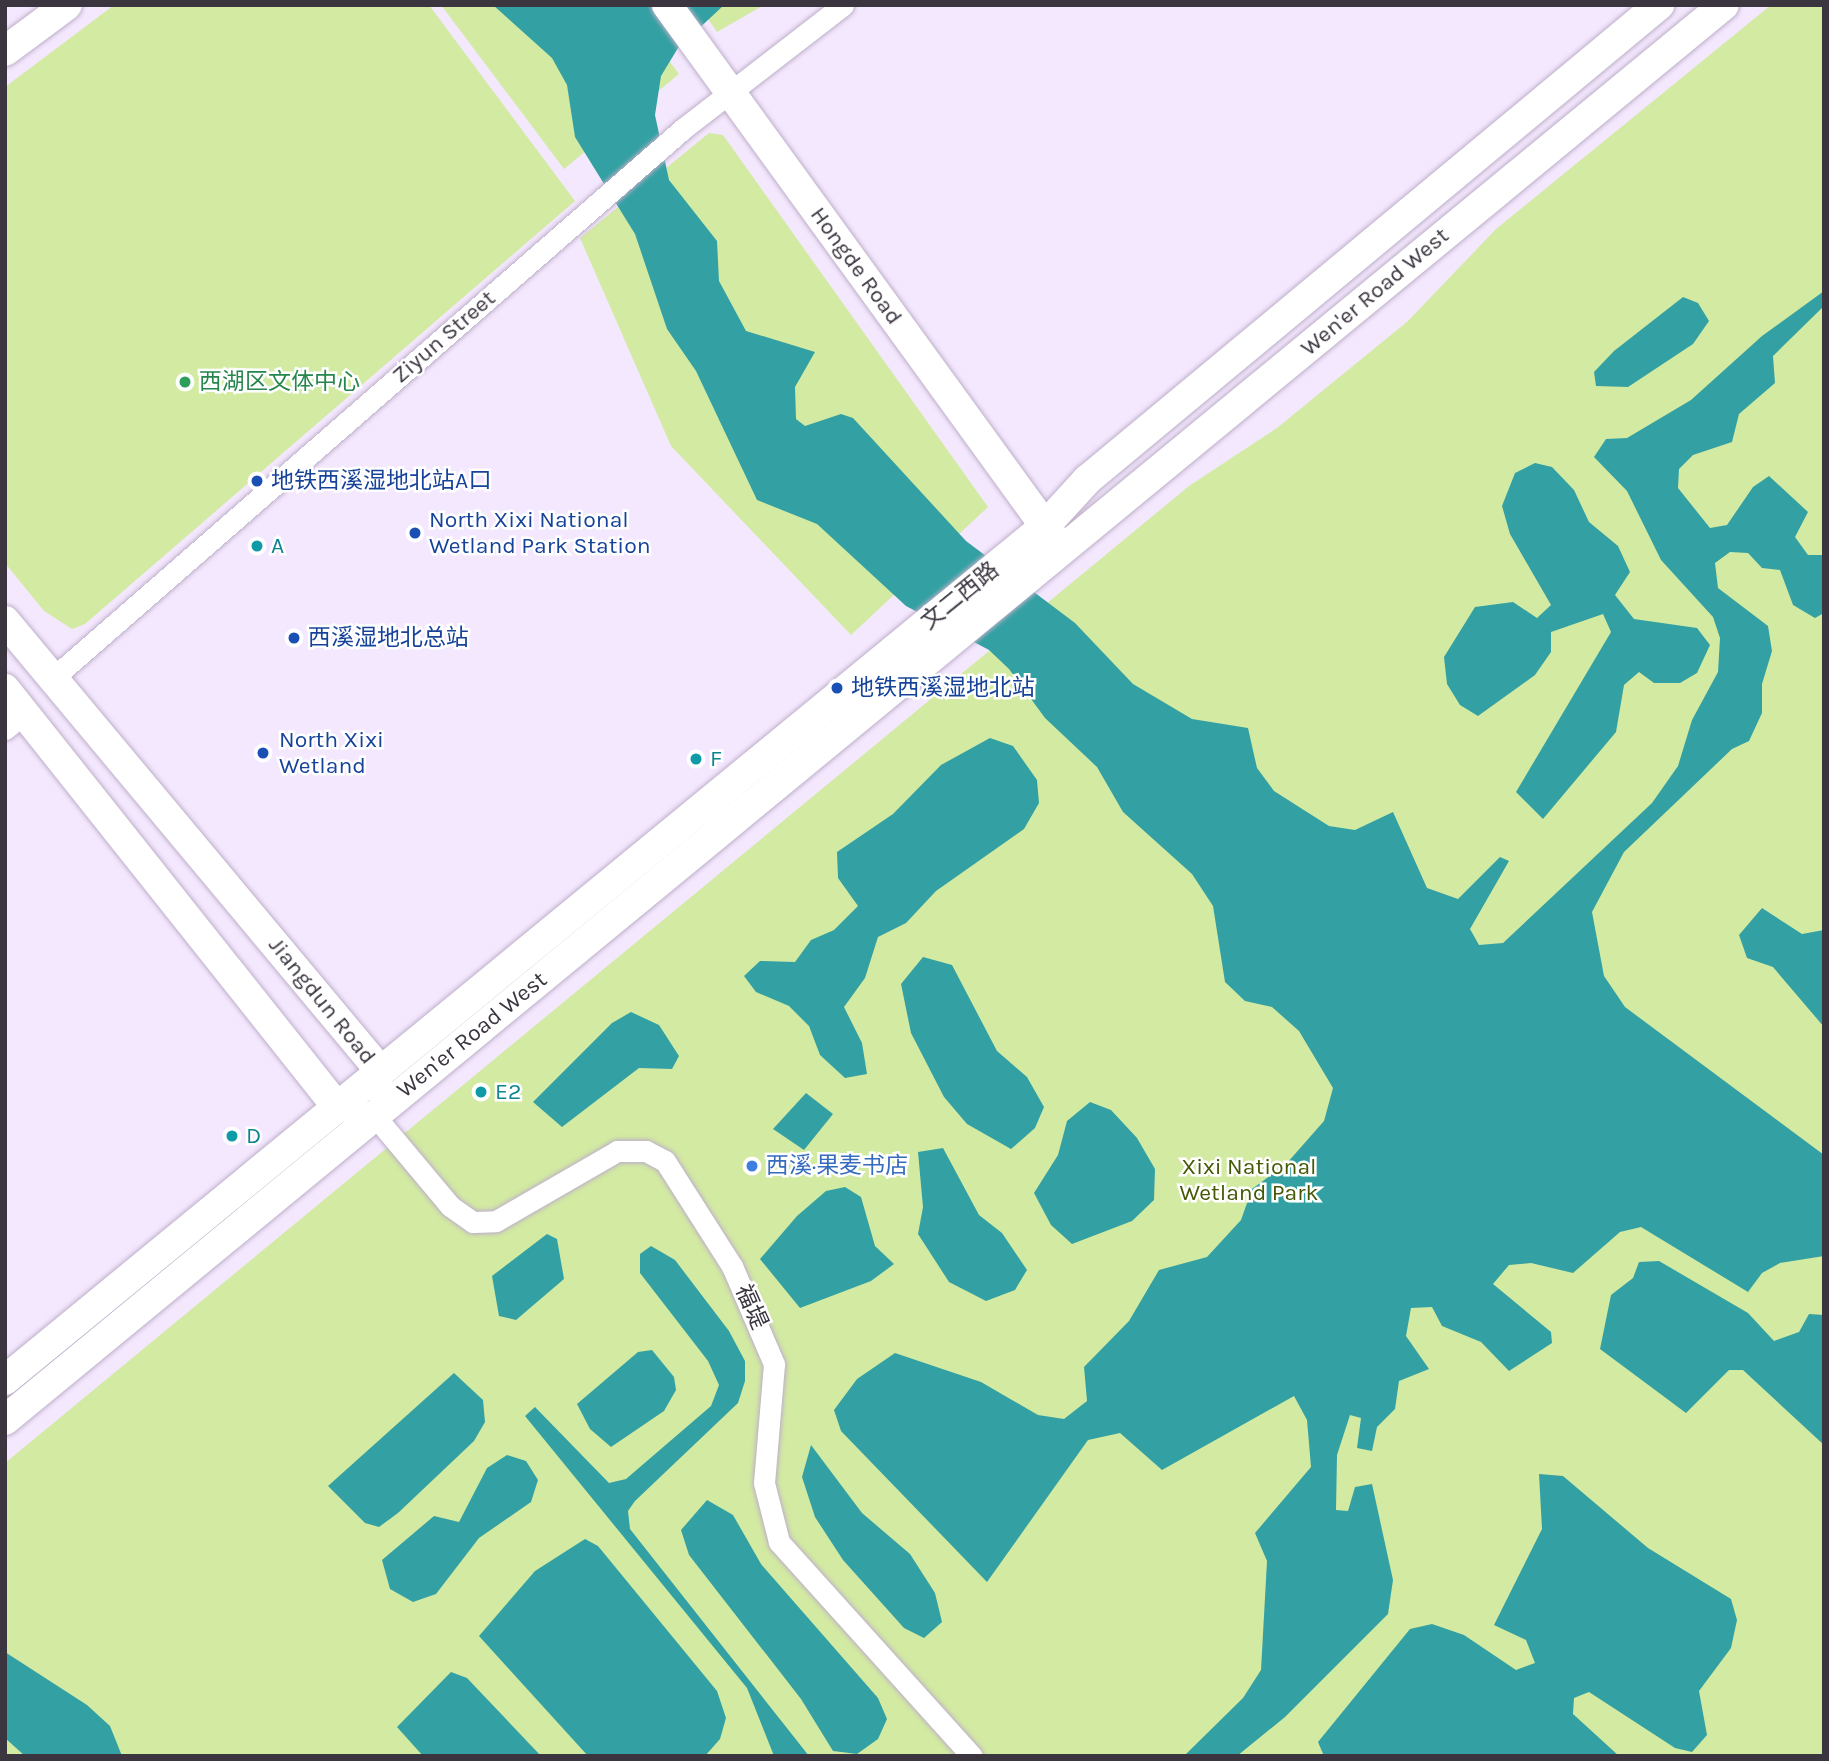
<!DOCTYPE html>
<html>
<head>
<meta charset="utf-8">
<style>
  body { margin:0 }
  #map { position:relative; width:1829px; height:1761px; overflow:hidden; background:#f4e8fe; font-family:Karla,"Noto Sans SC",sans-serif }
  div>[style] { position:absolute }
  .green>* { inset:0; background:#d3eaa2 }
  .water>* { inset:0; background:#33a1a3 }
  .roads { filter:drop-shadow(0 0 2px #bdafc9) drop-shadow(0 0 2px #bdafc9) }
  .street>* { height:21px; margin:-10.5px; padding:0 10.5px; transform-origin:10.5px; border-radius:10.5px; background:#fff }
  .secondary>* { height:30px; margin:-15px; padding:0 15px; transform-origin:15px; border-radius:15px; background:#fff }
  .dots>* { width:19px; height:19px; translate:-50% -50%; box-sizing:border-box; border:4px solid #fff; border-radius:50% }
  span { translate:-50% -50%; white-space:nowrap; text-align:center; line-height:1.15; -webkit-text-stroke:5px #fff; paint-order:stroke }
  .street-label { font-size:23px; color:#3b3540 }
  .leisure-label { font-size:23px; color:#27864d }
  .left { translate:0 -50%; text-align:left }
  .transit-label { font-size:23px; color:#164399 }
  .culture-label { font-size:23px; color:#0d838f }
  .shop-label { font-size:23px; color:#366cbe }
  .park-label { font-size:23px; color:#455806 }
  .frame { position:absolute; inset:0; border:7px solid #3b3540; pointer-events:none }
</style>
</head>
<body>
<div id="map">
  <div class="green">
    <i style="clip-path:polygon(114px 5px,429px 5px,575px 201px,85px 624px,72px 629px,44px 611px,5px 563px,5px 87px)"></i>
    <i style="clip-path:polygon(441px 5px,627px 5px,679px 74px,564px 169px)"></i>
    <i style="clip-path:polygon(698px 5px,764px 5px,717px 32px)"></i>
    <i style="clip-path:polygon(1771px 5px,1824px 5px,1824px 1756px,5px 1756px,5px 1463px,1189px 486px,1277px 428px,1408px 321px,1496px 229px)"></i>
    <i style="clip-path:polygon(709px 133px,723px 135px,988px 507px,851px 635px,671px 446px,580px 238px)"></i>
  </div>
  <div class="water">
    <i style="clip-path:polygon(493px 5px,724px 5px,678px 48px,661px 76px,655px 115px,669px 180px,717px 241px,719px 281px,746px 331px,815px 352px,795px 387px,796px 419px,805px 426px,841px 414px,853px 418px,966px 541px,1075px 623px,1133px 684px,1192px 719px,1248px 728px,1257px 768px,1274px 791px,1329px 826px,1355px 830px,1393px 812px,1427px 888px,1458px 899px,1500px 857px,1509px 861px,1470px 929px,1479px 945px,1503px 943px,1652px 803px,1678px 766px,1692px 720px,1718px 672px,1720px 638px,1713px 617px,1661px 560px,1627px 491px,1594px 457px,1606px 439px,1627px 438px,1691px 400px,1762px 336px,1824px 291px,1824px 306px,1773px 356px,1775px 383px,1739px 414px,1732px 442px,1693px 455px,1679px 469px,1678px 488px,1710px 528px,1727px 525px,1753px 487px,1769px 476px,1808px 512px,1795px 537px,1808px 555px,1824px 555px,1824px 613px,1815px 618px,1793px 605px,1780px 570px,1762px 568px,1748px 553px,1730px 552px,1715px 563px,1718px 588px,1768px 626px,1772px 651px,1762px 684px,1762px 713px,1749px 741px,1732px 749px,1624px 852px,1592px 912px,1604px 976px,1625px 1007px,1824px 1155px,1824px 1256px,1780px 1263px,1762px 1273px,1748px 1292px,1641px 1227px,1620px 1232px,1573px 1273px,1531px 1263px,1509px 1265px,1493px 1284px,1551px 1332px,1552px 1343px,1509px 1371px,1481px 1342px,1442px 1326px,1432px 1307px,1411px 1308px,1406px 1336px,1429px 1369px,1399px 1381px,1395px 1409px,1377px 1427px,1372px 1451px,1357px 1448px,1361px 1418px,1350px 1415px,1337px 1455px,1336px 1510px,1348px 1511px,1355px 1487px,1372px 1484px,1393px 1580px,1388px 1614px,1285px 1717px,1237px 1756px,1184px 1756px,1243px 1698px,1261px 1670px,1267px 1561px,1255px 1533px,1311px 1467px,1307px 1420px,1294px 1396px,1162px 1470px,1120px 1433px,1088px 1440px,987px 1582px,841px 1431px,834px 1410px,857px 1379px,895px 1353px,981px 1382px,1038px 1415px,1064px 1419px,1087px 1401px,1084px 1367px,1129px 1321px,1159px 1270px,1207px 1257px,1241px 1220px,1252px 1189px,1287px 1163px,1324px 1121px,1333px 1088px,1299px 1031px,1272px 1007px,1245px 1001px,1225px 982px,1213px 906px,1192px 874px,1123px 812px,1097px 767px,1045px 718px,1009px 669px,989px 650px,906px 606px,817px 524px,757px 500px,696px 371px,667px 329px,635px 234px,575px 137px,567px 85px,552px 58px)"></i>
    <i style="clip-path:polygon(1683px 297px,1698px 303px,1709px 321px,1693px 344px,1628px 387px,1596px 386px,1594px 372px,1614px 351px)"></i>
    <i style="clip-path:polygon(1535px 463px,1552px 467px,1574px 490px,1589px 522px,1618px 546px,1630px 572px,1615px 595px,1634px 619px,1697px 628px,1710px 645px,1697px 673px,1680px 683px,1654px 683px,1639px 672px,1624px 685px,1616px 732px,1543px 819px,1516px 792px,1611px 632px,1603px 614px,1551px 632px,1551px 652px,1535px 675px,1478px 716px,1460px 705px,1447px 684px,1444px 657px,1475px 607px,1513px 602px,1537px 618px,1551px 605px,1510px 534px,1502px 506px,1515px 473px)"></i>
    <i style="clip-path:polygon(990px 738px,1013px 746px,1037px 780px,1039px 803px,1024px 829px,936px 891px,906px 923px,878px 937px,865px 978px,844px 1007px,862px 1043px,867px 1074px,845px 1078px,820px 1055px,809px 1026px,789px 1006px,756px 992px,744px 976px,760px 961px,795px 962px,811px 940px,834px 930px,858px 906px,838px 878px,837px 852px,893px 814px,941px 765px)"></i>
    <i style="clip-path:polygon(1762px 908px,1802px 934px,1824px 930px,1824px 1027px,1773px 967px,1747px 958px,1739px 935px)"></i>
    <i style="clip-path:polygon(923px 957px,952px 965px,997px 1051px,1027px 1077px,1044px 1107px,1035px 1128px,1011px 1149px,967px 1124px,944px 1097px,911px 1033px,901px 984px)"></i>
    <i style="clip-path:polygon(631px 1012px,659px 1025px,679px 1056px,672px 1069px,639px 1068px,562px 1127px,533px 1102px,612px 1023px)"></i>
    <i style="clip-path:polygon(806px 1093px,833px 1114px,804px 1150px,773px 1129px)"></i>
    <i style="clip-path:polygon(1090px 1102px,1111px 1110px,1137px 1138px,1155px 1169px,1154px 1200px,1132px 1221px,1072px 1244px,1051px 1225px,1034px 1193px,1058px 1155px,1067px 1121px)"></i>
    <i style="clip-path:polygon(943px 1148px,979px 1215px,1002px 1233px,1027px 1270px,1015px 1290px,986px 1301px,949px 1282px,918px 1234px,923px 1207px,918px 1152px)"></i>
    <i style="clip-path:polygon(845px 1187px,861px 1197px,875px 1246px,894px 1264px,871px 1281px,800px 1308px,760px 1259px,797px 1216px,826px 1191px)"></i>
    <i style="clip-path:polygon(547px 1234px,557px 1239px,564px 1279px,516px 1320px,499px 1316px,492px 1276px)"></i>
    <i style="clip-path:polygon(651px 1246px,675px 1260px,729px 1331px,745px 1361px,745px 1381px,738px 1403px,635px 1501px,628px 1511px,630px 1529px,809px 1756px,774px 1756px,747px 1688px,525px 1416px,535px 1407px,609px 1483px,626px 1479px,711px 1406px,719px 1385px,708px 1361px,640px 1273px,640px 1254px)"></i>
    <i style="clip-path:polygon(1659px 1261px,1748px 1313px,1774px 1341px,1799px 1332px,1809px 1314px,1824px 1315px,1824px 1445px,1743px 1370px,1729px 1370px,1686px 1413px,1600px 1349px,1611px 1295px,1633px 1278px,1639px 1262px)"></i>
    <i style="clip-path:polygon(652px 1350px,674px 1377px,676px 1390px,664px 1411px,611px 1447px,590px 1429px,577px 1404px,638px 1352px)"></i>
    <i style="clip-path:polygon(454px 1373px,483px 1400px,485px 1422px,474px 1441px,398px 1513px,379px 1527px,365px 1523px,328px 1486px)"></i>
    <i style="clip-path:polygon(811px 1445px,862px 1513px,910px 1554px,935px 1593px,942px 1622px,924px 1638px,904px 1628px,843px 1560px,815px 1517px,802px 1477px)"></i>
    <i style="clip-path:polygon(507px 1455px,526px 1461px,538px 1480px,531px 1502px,479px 1538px,436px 1594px,413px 1602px,390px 1589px,382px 1560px,434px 1516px,459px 1522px,487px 1468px)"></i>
    <i style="clip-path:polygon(1539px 1474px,1563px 1476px,1648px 1548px,1731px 1599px,1737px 1620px,1731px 1648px,1699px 1691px,1707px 1735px,1692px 1752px,1675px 1748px,1589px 1692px,1574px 1698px,1573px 1714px,1619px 1756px,1324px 1756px,1318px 1742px,1410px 1629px,1432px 1624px,1464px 1635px,1516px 1670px,1535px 1663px,1526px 1640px,1494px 1625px,1542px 1529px)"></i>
    <i style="clip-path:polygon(707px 1500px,733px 1515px,761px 1564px,878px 1698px,887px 1719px,878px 1739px,857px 1754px,833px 1751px,801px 1699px,689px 1555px,681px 1530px)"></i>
    <i style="clip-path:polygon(585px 1539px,598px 1546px,717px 1691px,726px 1718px,720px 1739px,705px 1756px,588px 1756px,479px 1636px,535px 1571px)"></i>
    <i style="clip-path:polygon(5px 1652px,87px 1705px,110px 1726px,122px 1756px,25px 1756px,5px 1738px)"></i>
    <i style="clip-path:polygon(451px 1672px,467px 1678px,541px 1756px,423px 1756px,397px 1727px)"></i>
  </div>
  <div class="roads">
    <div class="street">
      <i style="left:53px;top:678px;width:837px;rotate:-41.08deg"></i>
      <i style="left:684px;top:128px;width:201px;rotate:-37.7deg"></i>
      <i style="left:5px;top:729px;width:26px;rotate:-39deg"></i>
      <i style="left:374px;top:1115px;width:119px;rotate:50.1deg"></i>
      <i style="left:450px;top:1206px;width:28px;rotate:35deg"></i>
      <i style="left:473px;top:1222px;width:23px;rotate:-2deg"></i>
      <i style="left:496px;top:1221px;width:140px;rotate:-30deg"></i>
      <i style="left:617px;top:1151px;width:29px"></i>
      <i style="left:646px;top:1151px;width:21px;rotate:28deg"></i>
      <i style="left:665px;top:1161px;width:125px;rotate:57.5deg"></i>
      <i style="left:732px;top:1266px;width:107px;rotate:66.8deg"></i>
      <i style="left:774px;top:1364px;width:119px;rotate:94.8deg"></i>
      <i style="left:764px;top:1483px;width:61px;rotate:75.7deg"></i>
      <i style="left:779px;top:1542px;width:288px;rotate:48deg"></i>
    </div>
    <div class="secondary">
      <i style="left:667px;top:5px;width:661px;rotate:54.05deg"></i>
      <i style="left:5px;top:51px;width:77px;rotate:-36.6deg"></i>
      <i style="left:5px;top:621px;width:582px;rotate:50.16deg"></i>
      <i style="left:378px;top:1068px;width:19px;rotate:93deg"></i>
      <i style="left:5px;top:689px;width:529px;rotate:51.53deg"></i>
      <i style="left:334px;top:1103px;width:21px;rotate:17deg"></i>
      <i style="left:5px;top:1380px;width:1344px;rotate:-39.39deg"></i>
      <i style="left:1044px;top:527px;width:64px;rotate:-47.5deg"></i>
      <i style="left:1087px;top:480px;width:744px;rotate:-39.71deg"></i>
      <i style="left:5px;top:1420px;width:2226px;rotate:-39.46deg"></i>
    </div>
  </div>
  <div class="dots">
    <i style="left:185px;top:382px;background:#2e9e5b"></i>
    <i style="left:257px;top:481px;background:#1a4fb4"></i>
    <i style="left:415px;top:533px;background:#1a4fb4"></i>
    <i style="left:257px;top:546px;background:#0f9aa8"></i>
    <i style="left:294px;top:638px;background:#1a4fb4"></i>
    <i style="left:837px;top:688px;background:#1a4fb4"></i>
    <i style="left:263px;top:753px;background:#1a4fb4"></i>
    <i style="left:696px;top:759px;background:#0f9aa8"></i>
    <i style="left:481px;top:1092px;background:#0f9aa8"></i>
    <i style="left:232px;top:1136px;background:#0f9aa8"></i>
    <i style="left:752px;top:1166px;background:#3f7fe0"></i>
  </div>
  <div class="street-label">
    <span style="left:856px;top:266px;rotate:54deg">Hongde Road</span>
    <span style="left:1375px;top:292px;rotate:-40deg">Wen'er Road West</span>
    <span style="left:444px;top:337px;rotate:-41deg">Ziyun Street</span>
    <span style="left:960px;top:596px;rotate:-39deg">文二西路</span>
    <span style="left:322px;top:1001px;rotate:51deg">Jiangdun Road</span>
    <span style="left:472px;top:1035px;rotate:-39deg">Wen'er Road West</span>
    <span style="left:751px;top:1307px;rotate:66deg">福堤</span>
  </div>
  <div class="leisure-label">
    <span class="left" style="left:199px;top:382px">西湖区文体中心</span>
  </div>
  <div class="transit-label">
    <span class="left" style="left:271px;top:481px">地铁西溪湿地北站A口</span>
    <span class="left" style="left:429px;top:533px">North Xixi National<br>Wetland Park Station</span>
    <span class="left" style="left:308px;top:638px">西溪湿地北总站</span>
    <span class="left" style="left:851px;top:688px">地铁西溪湿地北站</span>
    <span class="left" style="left:279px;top:753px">North Xixi<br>Wetland</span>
  </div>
  <div class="culture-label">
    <span class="left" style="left:271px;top:546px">A</span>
    <span class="left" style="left:710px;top:759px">F</span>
    <span class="left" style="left:495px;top:1092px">E2</span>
    <span class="left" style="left:246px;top:1136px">D</span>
  </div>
  <div class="shop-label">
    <span class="left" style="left:766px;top:1166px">西溪·果麦书店</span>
  </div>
  <div class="park-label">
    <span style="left:1249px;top:1180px">Xixi National<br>Wetland Park</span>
  </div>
  <div class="frame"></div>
</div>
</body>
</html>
